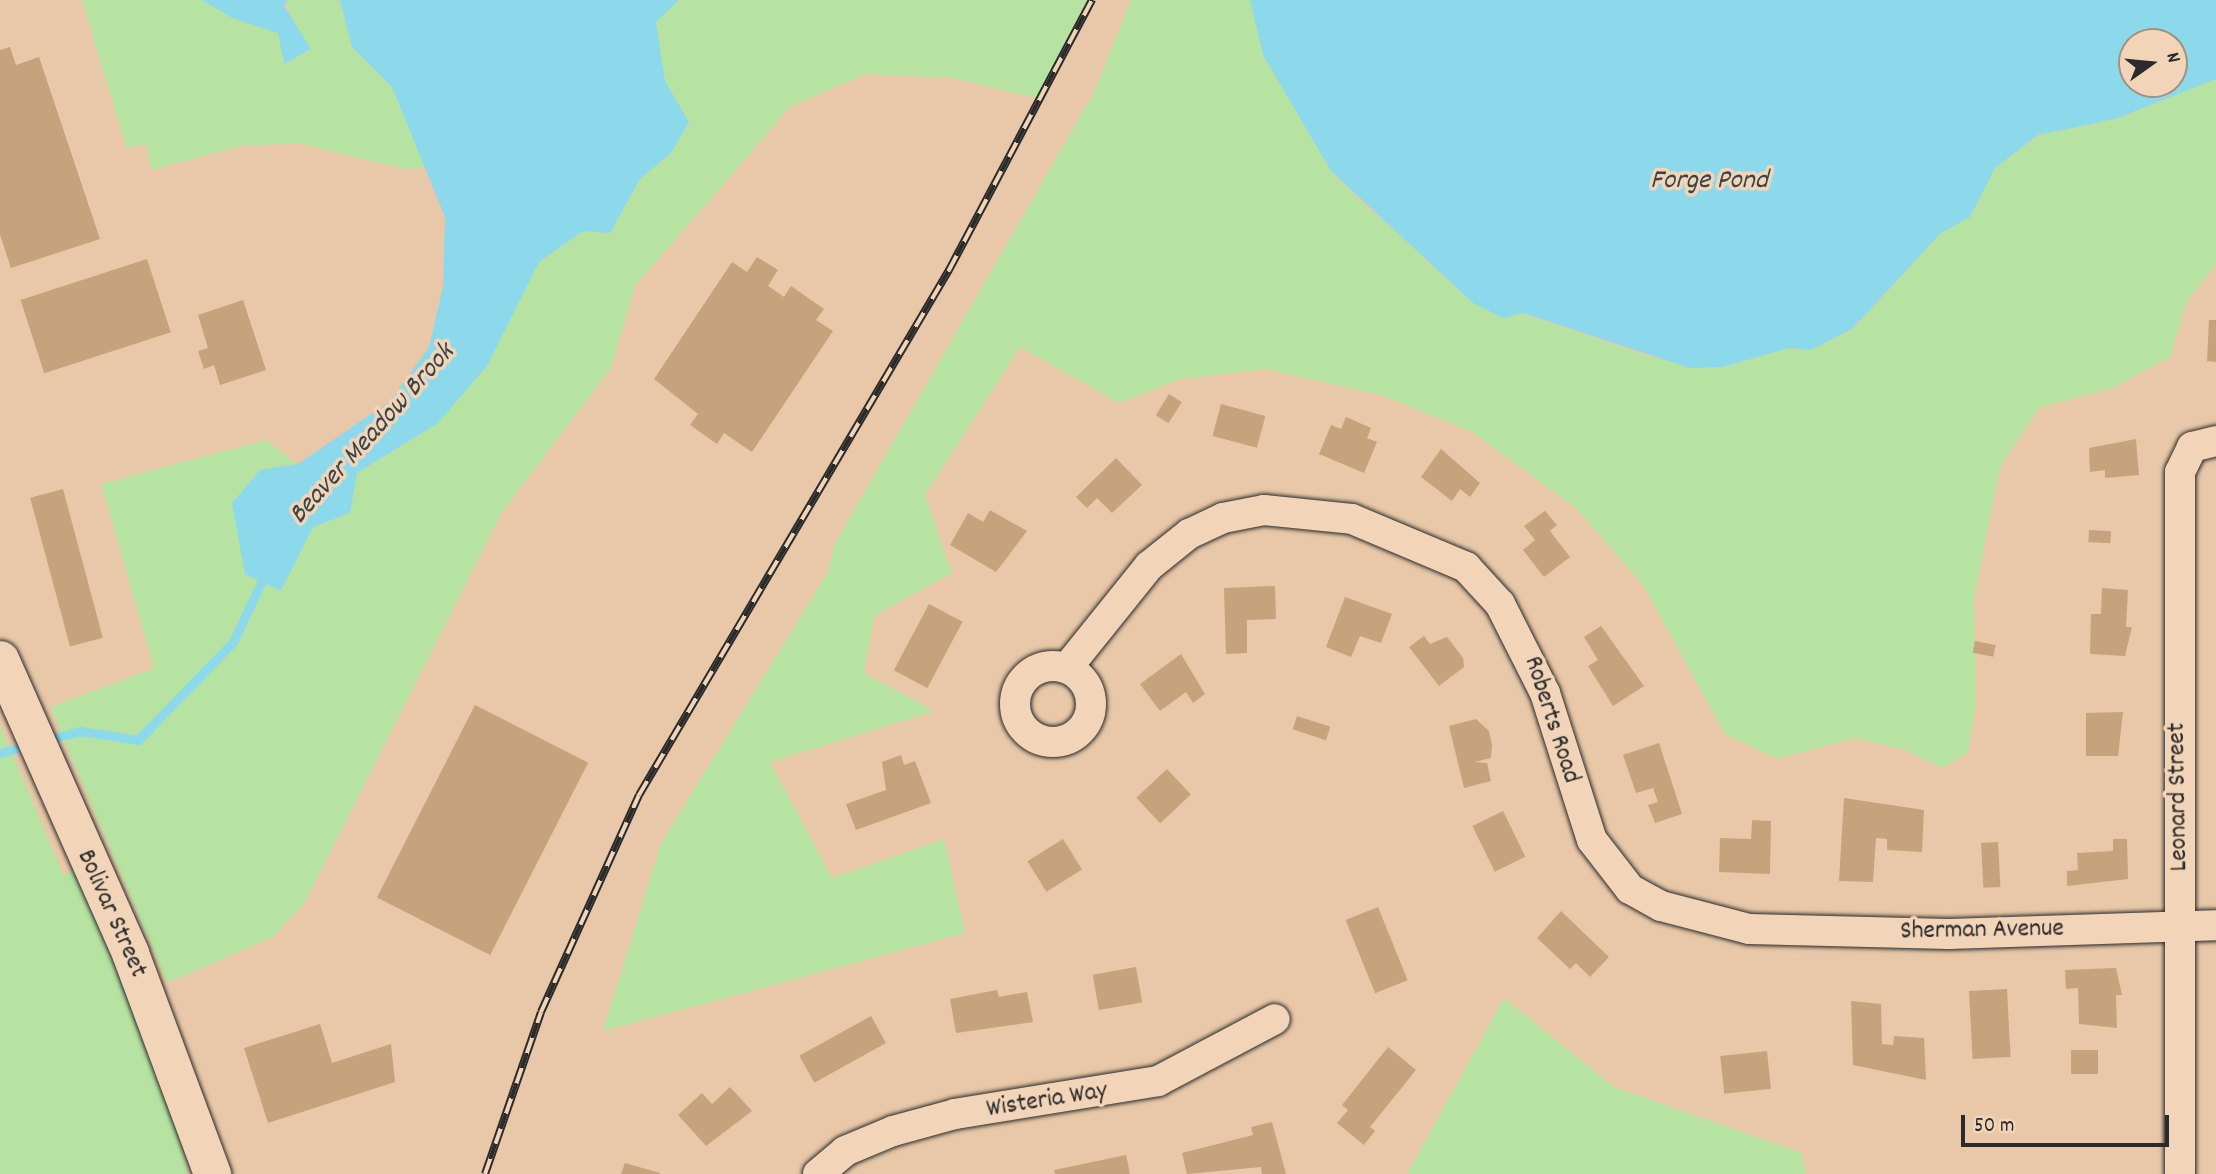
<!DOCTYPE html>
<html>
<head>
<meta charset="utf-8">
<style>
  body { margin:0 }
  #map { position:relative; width:2216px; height:1174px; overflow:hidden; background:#e8c8a8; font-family:Dekko,sans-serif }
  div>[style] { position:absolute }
  .green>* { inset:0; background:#b6e3a1 }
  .water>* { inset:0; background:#8dd9ec }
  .stream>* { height:9px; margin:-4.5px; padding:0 4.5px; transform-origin:4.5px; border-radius:4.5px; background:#8dd9ec }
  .building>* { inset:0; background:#c6a37d; transform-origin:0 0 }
  .roads { filter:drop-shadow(0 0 2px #2b2b2b) drop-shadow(0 0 2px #2b2b2b) }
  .minor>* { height:30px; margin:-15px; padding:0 15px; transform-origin:15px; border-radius:15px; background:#f2d5b8 }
  .minor>.ring { margin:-15px; padding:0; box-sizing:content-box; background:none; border:30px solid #f2d5b8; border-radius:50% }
  .tertiary>* { height:37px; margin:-18.5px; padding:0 18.5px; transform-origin:18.5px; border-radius:18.5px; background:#f2d5b8 }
  .rail>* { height:8px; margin-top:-4px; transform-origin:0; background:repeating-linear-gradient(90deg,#f2d5b8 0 16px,#2b2b2b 0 32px); box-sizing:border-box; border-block:2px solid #2b2b2b }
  span { translate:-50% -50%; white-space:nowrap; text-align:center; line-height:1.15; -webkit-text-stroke:7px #f2d5b8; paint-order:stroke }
  .street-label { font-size:26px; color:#2b2b2b }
  .water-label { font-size:28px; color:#3a4548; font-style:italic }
  .north { position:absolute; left:2118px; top:28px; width:70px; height:70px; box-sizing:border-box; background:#f2d5b8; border:2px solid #a29180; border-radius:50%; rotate:75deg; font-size:19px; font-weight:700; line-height:28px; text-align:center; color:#2b2b2b }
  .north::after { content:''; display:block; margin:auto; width:24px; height:32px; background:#2b2b2b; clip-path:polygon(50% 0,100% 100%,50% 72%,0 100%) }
  .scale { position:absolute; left:1961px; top:1115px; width:208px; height:32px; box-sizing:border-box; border:4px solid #2b2b2b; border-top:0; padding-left:9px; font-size:21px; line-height:24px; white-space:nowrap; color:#2b2b2b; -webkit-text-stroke:5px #f2d5b8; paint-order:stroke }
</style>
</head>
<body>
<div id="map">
  <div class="green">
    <i style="clip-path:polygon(82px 0,202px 0,232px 18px,278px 33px,284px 63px,288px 0,340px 0,352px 47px,392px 87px,426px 166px,408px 170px,298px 143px,241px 146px,151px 170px,147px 145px,126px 147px)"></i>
    <i style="clip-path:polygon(679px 0,1092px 0,1040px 99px,953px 78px,866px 74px,791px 106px,635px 286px,611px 368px,502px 512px,305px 902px,273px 937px,167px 983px,50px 707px,154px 668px,101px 484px,265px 440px,298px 464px,260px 470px,281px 591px,313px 527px,350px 513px,357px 473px,438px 423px,539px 262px,583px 231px,610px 233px,640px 179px,671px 153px,689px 122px,664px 81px,656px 21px)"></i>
    <i style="clip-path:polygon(1131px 0,1250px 0,1263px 55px,1331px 171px,1374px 214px,1405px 234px,1428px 263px,1473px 302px,1503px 318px,1522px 313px,1654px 358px,1723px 367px,1789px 348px,1811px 350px,1852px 330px,1941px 233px,1970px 217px,1995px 168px,2039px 135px,2115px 119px,2216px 79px,2216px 264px,2187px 301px,2170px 357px,2115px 387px,2039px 408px,2000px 467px,1974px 598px,1976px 704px,1968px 753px,1942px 768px,1905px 750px,1855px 738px,1777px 759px,1725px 734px,1643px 585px,1576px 508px,1472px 432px,1384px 396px,1266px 369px,1181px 379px,1119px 403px,1020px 347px,925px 495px,952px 573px,874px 616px,864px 673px,935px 711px,770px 762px,832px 878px,944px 839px,965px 933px,603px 1031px,661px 843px,829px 570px,834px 545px,1094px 92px)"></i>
    <i style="clip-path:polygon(0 725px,64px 876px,79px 865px,174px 1108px,188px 1174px,0 1174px)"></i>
    <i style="clip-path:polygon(1504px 998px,1614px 1087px,1802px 1153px,1806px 1174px,1407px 1174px)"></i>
  </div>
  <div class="water">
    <i style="clip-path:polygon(202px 0,288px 0,284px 6px,311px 49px,284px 64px,278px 33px,232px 18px)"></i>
    <i style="clip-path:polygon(340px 0,679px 0,656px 22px,665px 81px,689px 122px,671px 153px,640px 179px,610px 233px,583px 231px,539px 262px,487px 366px,438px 423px,357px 473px,350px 513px,313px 527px,281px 591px,245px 574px,232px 503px,260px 470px,298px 464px,390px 401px,429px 347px,443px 287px,445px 217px,392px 87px,352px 47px)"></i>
    <i style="clip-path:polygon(evenodd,1250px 0,2216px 0,2216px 79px,2115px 119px,2038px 135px,1995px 168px,1970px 217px,1941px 233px,1852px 329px,1811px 350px,1789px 348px,1723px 367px,1690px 368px,1523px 313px,1503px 318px,1473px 303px,1331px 171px,1263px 55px,1250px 0,2132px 42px,2174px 42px,2174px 84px,2132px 84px,2132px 42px)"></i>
  </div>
  <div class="stream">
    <i style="left:45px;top:740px;width:36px;rotate:-14deg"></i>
    <i style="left:80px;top:731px;width:59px;rotate:8.8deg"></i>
    <i style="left:138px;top:740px;width:136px;rotate:-45.9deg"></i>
    <i style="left:233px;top:642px;width:77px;rotate:-64.8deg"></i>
    <i style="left:0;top:753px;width:30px;rotate:-15deg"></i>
  </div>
  <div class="building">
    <i style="clip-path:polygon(10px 47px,16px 65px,39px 57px,100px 239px,11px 268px,0 235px,0 50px)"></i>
    <i style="clip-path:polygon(757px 257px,778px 270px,768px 286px,784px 297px,791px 286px,824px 309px,816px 320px,833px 331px,752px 452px,724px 433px,717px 444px,690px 425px,698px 414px,654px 379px,732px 262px,747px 272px)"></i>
    <i style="left:147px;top:259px;width:77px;height:133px;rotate:72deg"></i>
    <i style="clip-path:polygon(243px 300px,266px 370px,220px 385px,214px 365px,204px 369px,198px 351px,208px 348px,198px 315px)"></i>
    <i style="clip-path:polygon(2209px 320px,2216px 320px,2216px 362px,2207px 361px)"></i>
    <i style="left:1169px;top:394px;width:15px;height:25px;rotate:32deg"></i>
    <i style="left:1221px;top:404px;width:46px;height:33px;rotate:15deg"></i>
    <i style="clip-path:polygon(1346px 417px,1371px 428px,1367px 438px,1377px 442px,1364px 473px,1319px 454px,1331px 425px,1341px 429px)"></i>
    <i style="clip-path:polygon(2136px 439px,2139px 475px,2105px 478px,2105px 470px,2090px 472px,2089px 448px)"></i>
    <i style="clip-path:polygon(1441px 449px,1480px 483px,1470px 497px,1460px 489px,1452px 501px,1421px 477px)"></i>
    <i style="clip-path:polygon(1116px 458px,1142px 485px,1112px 513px,1097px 498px,1087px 508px,1076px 497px)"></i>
    <i style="left:63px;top:489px;width:154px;height:34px;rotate:75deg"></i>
    <i style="clip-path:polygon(990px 510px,1027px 531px,996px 572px,950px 545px,968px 513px,983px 522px)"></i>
    <i style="clip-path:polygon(1545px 511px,1557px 525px,1550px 531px,1570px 557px,1544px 577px,1523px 550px,1535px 540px,1524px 526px)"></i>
    <i style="left:2089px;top:530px;width:22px;height:12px;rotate:3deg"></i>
    <i style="clip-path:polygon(1275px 586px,1276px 619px,1247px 620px,1247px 653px,1226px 654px,1224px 588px)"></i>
    <i style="clip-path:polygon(2102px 588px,2128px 590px,2126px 627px,2132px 627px,2125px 656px,2090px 654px,2091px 614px,2101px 614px)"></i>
    <i style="clip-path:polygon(1345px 597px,1392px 614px,1381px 643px,1360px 636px,1351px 657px,1326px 647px)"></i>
    <i style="left:929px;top:604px;width:38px;height:75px;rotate:28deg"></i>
    <i style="clip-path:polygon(1601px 626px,1644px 686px,1613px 706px,1588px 666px,1598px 660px,1584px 637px)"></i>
    <i style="clip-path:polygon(1424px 636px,1430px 644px,1447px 637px,1463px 658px,1464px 667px,1439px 686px,1409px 647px)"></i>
    <i style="left:1975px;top:641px;width:21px;height:12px;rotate:11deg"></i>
    <i style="clip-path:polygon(1181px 654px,1205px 694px,1193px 703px,1186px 692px,1160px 711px,1140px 684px)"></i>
    <i style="left:475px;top:705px;width:127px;height:216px;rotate:27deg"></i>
    <i style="clip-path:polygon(2123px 712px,2118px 756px,2086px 756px,2086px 713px)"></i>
    <i style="left:1297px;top:716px;width:35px;height:14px;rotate:18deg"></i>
    <i style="clip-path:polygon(1476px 719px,1489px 731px,1492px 745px,1491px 758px,1474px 762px,1487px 763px,1491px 781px,1464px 788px,1449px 726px)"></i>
    <i style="clip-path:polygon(1659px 743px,1682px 814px,1655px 823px,1648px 805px,1658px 802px,1653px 788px,1636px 793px,1623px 755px)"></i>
    <i style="clip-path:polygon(901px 755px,904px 765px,915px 761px,931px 803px,856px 830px,846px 804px,886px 790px,882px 762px)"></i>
    <i style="left:1167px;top:769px;width:35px;height:42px;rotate:47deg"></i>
    <i style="clip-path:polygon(1844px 798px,1924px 810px,1922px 852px,1887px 850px,1887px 839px,1876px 838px,1873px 882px,1839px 881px)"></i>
    <i style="left:1503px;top:811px;width:51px;height:34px;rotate:64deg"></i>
    <i style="clip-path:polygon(1752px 820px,1771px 821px,1770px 874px,1719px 872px,1720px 838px,1751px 839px)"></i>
    <i style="left:1063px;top:839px;width:36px;height:42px;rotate:58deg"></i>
    <i style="clip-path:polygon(2113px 839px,2127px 839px,2128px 879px,2067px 886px,2067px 871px,2078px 870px,2077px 853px,2113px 851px)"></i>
    <i style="left:1998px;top:842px;width:45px;height:17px;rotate:87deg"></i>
    <i style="left:1378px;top:907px;width:79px;height:35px;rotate:68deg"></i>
    <i style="clip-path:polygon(1561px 911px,1609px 957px,1590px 977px,1576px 963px,1570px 969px,1537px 938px)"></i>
    <i style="left:1136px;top:967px;width:36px;height:44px;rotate:80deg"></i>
    <i style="clip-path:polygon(2116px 968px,2122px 995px,2116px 995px,2117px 1028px,2079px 1024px,2078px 988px,2066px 989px,2065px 970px)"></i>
    <i style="left:2007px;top:989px;width:68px;height:38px;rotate:87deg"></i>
    <i style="clip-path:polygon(997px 990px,999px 997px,1027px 992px,1033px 1022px,956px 1033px,950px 999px)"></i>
    <i style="clip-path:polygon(1851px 1001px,1881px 1004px,1882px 1044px,1893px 1045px,1894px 1036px,1924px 1038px,1926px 1080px,1853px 1065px)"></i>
    <i style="left:871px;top:1016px;width:31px;height:82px;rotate:61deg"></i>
    <i style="clip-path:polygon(320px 1024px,332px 1063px,391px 1044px,395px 1082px,268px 1123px,244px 1048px)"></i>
    <i style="clip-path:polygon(1388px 1047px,1416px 1070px,1370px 1127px,1375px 1131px,1364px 1145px,1337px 1123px,1348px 1110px,1342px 1105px)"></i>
    <i style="left:2071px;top:1050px;width:27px;height:24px"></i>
    <i style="left:1767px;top:1051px;width:38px;height:47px;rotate:84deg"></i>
    <i style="clip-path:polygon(730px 1087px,752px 1111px,706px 1146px,678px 1115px,702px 1093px,712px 1104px)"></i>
    <i style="clip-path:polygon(1272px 1122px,1286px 1174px,1262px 1174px,1261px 1167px,1187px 1174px,1182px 1153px,1253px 1135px,1251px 1127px)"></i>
    <i style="clip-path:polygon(1126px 1155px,1130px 1174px,1055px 1174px,1054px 1170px)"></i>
    <i style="clip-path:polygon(625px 1163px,660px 1173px,660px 1174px,621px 1174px)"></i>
  </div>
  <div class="roads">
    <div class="minor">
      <i class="ring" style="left:1015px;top:666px;width:46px;height:46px"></i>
      <i style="left:1067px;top:668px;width:131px;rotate:-51.2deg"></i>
      <i style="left:1149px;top:566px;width:51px;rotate:-38.7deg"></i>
      <i style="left:1189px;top:534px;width:38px;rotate:-25deg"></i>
      <i style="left:1223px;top:518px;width:42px;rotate:-11deg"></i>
      <i style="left:1264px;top:510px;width:88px;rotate:5.8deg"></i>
      <i style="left:1352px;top:519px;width:124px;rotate:22.8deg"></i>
      <i style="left:1466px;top:567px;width:50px;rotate:47.4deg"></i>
      <i style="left:1500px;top:604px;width:100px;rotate:63.2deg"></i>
      <i style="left:1545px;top:693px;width:154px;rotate:72.3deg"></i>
      <i style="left:1592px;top:840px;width:62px;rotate:52.2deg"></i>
      <i style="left:1630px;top:889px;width:35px;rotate:29deg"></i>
      <i style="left:1661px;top:906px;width:91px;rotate:14.6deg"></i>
      <i style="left:1749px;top:929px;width:200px;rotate:1.4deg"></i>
      <i style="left:1949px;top:934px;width:267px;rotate:-1.9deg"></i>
      <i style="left:818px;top:1174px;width:35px;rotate:-40deg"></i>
      <i style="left:845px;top:1151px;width:52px;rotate:-22.6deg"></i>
      <i style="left:893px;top:1131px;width:64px;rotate:-15.3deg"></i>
      <i style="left:955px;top:1114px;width:206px;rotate:-9.2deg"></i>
      <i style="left:1158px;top:1081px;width:132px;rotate:-27.9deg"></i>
      <i style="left:2180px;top:1174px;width:702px;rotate:-90deg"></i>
      <i style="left:2180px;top:472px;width:28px;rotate:-64deg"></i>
      <i style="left:2192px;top:447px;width:25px;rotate:-14deg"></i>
    </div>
    <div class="tertiary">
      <i style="left:0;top:659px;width:321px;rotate:66.1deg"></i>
      <i style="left:130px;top:953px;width:236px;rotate:69.6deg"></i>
    </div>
  </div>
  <div class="rail">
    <i style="left:485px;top:1174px;width:171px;rotate:-70.9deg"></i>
    <i style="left:541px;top:1012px;width:238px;rotate:-65.7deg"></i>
    <i style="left:639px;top:795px;width:610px;rotate:-59.44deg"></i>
    <i style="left:949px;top:270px;width:306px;rotate:-62.1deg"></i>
  </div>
  <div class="street-label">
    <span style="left:1551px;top:720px;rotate:72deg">Roberts Road</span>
    <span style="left:2179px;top:797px;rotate:-91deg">Leonard Street</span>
    <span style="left:111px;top:914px;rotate:66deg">Bolivar Street</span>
    <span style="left:1982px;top:931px;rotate:-1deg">Sherman Avenue</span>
    <span style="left:1047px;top:1101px;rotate:-9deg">Wisteria Way</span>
  </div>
  <div class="water-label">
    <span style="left:1709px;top:182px">Forge Pond</span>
    <span style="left:373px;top:435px;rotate:-48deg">Beaver Meadow Brook</span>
  </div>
  <div class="north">N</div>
  <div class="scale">50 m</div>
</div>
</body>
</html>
